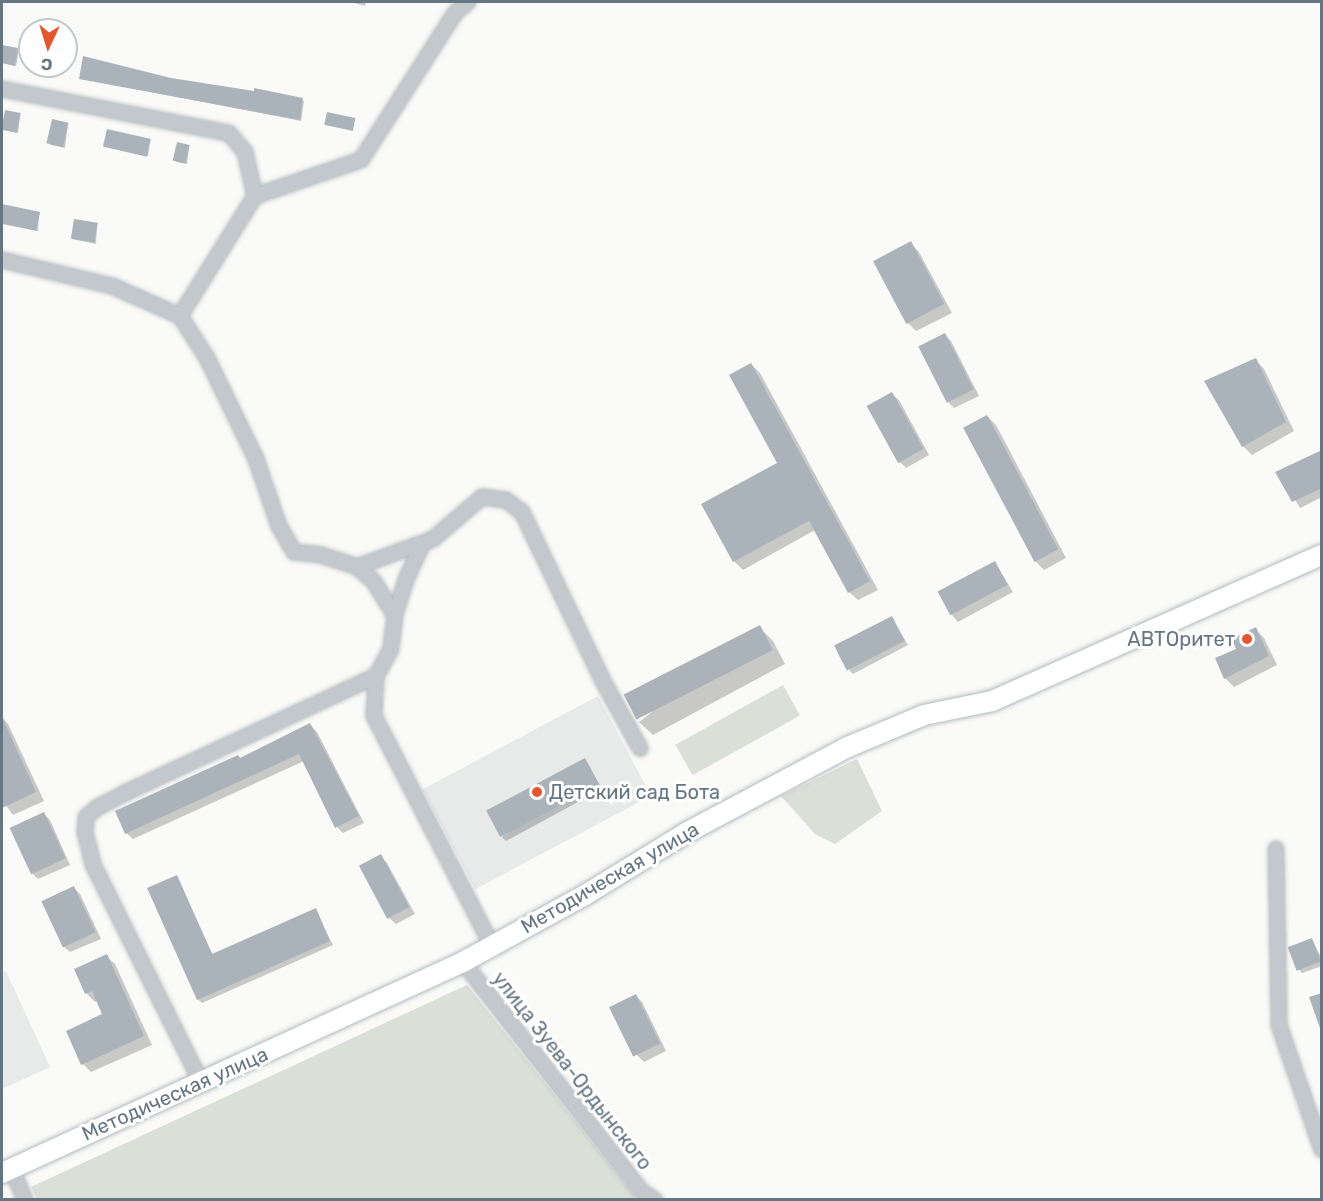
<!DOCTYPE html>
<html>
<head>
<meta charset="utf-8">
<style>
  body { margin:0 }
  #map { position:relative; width:1323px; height:1201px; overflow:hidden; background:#fafaf8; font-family:Rubik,sans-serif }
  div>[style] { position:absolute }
  .built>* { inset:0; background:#e8e9e9; transform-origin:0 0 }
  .green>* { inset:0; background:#dadfd7; transform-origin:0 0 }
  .shadow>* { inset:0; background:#0003 }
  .building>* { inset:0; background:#aab3b9; transform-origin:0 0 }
  .roads { filter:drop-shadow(0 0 2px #b3babf) drop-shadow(0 0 2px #b3babf) }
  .minor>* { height:14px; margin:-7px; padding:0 7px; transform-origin:7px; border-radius:7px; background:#c3c8cc }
  .secondary>* { height:20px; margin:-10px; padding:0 10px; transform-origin:10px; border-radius:10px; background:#fff }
  .dots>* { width:16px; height:16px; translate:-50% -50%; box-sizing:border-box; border:3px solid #fff; border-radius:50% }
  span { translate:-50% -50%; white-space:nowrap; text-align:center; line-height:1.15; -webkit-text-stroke:6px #fff; paint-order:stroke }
  .poi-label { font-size:20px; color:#657683 }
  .right { translate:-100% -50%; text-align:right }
  .left { translate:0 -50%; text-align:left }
  .street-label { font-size:20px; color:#657683 }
  .frame { position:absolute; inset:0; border:3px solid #657683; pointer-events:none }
  .north { position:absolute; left:18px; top:18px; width:60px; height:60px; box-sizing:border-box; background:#fff; border:2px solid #c1c8cd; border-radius:50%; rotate:184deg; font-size:16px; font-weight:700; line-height:24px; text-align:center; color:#657683 }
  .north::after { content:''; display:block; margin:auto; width:21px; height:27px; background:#e4572e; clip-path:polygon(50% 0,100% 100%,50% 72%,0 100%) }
</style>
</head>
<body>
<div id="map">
  <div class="built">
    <i style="left:598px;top:696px;width:113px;height:199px;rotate:62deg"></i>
    <i style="clip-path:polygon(6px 971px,50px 1067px,2px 1089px,2px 973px)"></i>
  </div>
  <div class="green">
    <i style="left:783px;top:685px;width:35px;height:123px;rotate:61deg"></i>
    <i style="clip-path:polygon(857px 759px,882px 811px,835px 844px,815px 834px,781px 796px)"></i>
    <i style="clip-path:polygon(467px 985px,637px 1199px,37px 1199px,31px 1187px)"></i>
  </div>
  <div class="shadow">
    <i style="clip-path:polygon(350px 2px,366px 2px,365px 6px)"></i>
    <i style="clip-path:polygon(2px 46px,19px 51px,16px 66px,2px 63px)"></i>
    <i style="clip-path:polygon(39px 66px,55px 66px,53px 74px,40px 71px)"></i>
    <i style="clip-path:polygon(80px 78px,170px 80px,304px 101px,301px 121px)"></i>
    <i style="clip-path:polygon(20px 115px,18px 133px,3px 129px)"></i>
    <i style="clip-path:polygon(354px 119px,353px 131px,326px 125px)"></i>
    <i style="clip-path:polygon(68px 124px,65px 148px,51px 145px,49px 143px)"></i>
    <i style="clip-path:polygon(150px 140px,148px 156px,106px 147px)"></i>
    <i style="clip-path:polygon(189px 146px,187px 164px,176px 162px,175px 160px)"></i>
    <i style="clip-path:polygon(2px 206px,39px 213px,38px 231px,2px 224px)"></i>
    <i style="clip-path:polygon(97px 224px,96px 244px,72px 239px)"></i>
    <i style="clip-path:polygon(910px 243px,919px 252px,952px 313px,916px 331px,908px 323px)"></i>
    <i style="clip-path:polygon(945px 335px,951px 341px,979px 396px,954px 408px,948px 402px)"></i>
    <i style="clip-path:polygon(1256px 360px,1264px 369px,1294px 431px,1252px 455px,1243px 446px)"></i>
    <i style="clip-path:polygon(751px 364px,760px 373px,878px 590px,858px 600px,849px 592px,815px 530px,743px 570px,734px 561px,779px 463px)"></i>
    <i style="clip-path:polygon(892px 394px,899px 400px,929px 455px,906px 468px,900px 462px)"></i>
    <i style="clip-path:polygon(987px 416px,996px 425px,1066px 558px,1044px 570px,1035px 561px)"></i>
    <i style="clip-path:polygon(1322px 452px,1322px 497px,1300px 508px,1278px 472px)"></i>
    <i style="clip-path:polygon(995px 563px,1013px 592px,958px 622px,952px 615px)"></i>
    <i style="clip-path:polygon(892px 618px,908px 645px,853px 674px,849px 670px)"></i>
    <i style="clip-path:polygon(759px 627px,773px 641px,785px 664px,653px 735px,639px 722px)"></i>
    <i style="clip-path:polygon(1255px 629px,1264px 638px,1277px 665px,1234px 687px,1225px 678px,1217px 659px,1238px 650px)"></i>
    <i style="clip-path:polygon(2px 717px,8px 724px,44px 801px,13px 815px,2px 800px)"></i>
    <i style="clip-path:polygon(310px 725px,317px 732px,364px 823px,343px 833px,337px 827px,304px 761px,133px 839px,126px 833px,241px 760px)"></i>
    <i style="clip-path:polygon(588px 764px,602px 789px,506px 841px,502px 837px)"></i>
    <i style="clip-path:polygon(44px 814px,50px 820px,70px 865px,38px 879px,32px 873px)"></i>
    <i style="clip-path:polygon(380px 856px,387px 863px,415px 914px,396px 924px,389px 918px)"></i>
    <i style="clip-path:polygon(176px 876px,213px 955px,315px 910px,333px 945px,202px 1003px,198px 999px)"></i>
    <i style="clip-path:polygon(74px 888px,80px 894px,101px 939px,70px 952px,63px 946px)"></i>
    <i style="clip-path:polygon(1312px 940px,1322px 959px,1322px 966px,1302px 973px,1298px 969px)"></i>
    <i style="clip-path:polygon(106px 956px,115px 964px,152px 1045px,91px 1072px,83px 1064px,104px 1015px,98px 1000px,95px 1002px,86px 993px)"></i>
    <i style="clip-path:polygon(636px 996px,642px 1002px,666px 1051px,644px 1062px,637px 1055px,612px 1008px)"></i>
  </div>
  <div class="building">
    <i style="clip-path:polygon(2px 45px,18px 48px,15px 66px,2px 63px)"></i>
    <i style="clip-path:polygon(83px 56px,171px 78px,254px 91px,254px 88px,303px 98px,300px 120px,79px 79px)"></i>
    <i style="left:5px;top:110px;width:16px;height:20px;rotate:11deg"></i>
    <i style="left:327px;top:112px;width:29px;height:13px;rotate:12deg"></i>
    <i style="left:52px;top:119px;width:17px;height:25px;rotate:13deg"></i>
    <i style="left:107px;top:129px;width:45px;height:18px;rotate:13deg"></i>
    <i style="left:177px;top:142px;width:13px;height:19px;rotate:13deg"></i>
    <i style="left:2px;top:204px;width:39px;height:19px;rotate:12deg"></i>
    <i style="left:74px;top:219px;width:24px;height:20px;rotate:9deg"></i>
    <i style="left:911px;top:241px;width:71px;height:43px;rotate:62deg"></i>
    <i style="left:945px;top:333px;width:63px;height:30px;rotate:63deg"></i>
    <i style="clip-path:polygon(1256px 358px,1286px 422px,1242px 447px,1204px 381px)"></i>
    <i style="clip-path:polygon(751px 363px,870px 581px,848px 593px,809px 521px,733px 562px,701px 504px,777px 463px,729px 375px)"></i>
    <i style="left:892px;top:392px;width:65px;height:29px;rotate:61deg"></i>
    <i style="left:987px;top:415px;width:152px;height:27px;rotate:62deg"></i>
    <i style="clip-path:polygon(1322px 450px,1322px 488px,1292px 502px,1275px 472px)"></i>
    <i style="left:995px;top:561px;width:27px;height:65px;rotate:62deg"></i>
    <i style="left:892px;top:616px;width:28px;height:65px;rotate:63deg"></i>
    <i style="left:760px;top:625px;width:28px;height:153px;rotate:63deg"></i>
    <i style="clip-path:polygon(1256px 627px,1269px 656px,1224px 679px,1215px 658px,1236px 649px,1232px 639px)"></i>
    <i style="clip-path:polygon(2px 717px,36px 792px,2px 808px)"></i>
    <i style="clip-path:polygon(310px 723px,359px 816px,335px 828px,299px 754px,125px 834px,115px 811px,238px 755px,240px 758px)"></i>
    <i style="left:585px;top:758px;width:30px;height:112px;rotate:62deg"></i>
    <i style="left:44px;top:812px;width:51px;height:38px;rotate:65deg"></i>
    <i style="left:381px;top:854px;width:60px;height:25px;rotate:62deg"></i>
    <i style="clip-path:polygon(177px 875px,212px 954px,316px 908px,330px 941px,197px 1000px,147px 888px)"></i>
    <i style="left:74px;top:886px;width:51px;height:36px;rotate:65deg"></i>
    <i style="left:1312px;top:938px;width:25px;height:26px;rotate:69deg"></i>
    <i style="clip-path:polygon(107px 954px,144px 1036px,81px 1065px,66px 1031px,102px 1014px,92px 991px,85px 994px,74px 969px)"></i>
    <i style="clip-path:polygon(1322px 993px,1322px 1028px,1320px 1028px,1309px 997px)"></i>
    <i style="left:636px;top:994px;width:55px;height:30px;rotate:64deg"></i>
  </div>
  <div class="roads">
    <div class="minor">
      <i style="left:2px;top:89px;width:231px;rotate:11deg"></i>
      <i style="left:229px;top:133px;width:25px;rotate:50deg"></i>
      <i style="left:245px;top:152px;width:45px;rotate:77.2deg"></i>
      <i style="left:2px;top:260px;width:113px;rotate:13.3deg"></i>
      <i style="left:112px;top:286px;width:74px;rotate:23.8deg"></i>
      <i style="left:180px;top:316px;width:142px;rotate:-58deg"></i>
      <i style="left:255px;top:196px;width:112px;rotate:-18.8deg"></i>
      <i style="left:361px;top:160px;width:174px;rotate:-57.4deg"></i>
      <i style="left:455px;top:13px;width:17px;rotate:-40deg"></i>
      <i style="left:180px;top:316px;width:50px;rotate:57.3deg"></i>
      <i style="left:207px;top:358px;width:112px;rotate:64.1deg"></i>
      <i style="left:256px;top:459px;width:71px;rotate:71.1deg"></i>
      <i style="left:279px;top:526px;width:30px;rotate:60deg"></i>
      <i style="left:294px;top:552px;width:27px;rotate:6deg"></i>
      <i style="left:321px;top:555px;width:38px;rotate:18deg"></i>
      <i style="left:357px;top:567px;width:23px;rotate:41deg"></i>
      <i style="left:374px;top:582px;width:39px;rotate:58deg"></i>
      <i style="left:422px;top:545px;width:35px;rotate:115deg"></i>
      <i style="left:407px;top:577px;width:40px;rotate:108deg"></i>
      <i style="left:395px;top:615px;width:34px;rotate:97deg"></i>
      <i style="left:391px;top:649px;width:31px;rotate:119deg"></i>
      <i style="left:376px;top:676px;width:40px;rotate:92.9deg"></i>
      <i style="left:374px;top:716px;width:259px;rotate:62.8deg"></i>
      <i style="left:357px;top:567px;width:81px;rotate:-20.2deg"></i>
      <i style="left:433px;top:539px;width:65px;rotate:-40.6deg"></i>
      <i style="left:482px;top:497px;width:24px;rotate:7deg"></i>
      <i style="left:506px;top:500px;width:20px;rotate:37deg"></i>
      <i style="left:522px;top:512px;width:187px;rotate:64.4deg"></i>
      <i style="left:603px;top:681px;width:77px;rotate:61.1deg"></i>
      <i style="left:1276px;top:849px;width:176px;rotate:89deg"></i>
      <i style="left:1279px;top:1025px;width:132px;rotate:71deg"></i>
      <i style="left:463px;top:962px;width:290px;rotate:52.1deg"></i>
      <i style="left:641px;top:1191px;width:17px;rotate:33deg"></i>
      <i style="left:201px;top:1082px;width:243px;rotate:-116.4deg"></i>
      <i style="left:93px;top:864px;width:32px;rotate:-104deg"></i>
      <i style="left:85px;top:833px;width:16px;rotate:-86deg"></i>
      <i style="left:86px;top:817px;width:16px;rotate:-40deg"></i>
      <i style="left:98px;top:807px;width:30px;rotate:-27deg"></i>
      <i style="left:125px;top:793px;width:277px;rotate:-25deg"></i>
      <i style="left:11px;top:1168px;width:35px;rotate:66deg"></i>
    </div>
    <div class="secondary">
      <i style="left:2px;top:1173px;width:507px;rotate:-24.59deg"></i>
      <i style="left:463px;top:962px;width:139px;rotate:-28.8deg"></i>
      <i style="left:585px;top:895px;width:119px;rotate:-31.5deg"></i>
      <i style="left:686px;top:833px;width:183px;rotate:-28deg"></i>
      <i style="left:848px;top:747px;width:82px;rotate:-22.8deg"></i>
      <i style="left:924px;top:715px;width:69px;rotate:-11.6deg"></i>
      <i style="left:992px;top:701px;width:361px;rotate:-23.9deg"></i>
    </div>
  </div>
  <div class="dots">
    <i style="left:1247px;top:639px;background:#e4572e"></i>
    <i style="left:537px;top:792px;background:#e4572e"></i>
  </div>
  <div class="poi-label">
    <span class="right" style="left:1235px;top:639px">АВТОритет</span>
    <span class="left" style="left:549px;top:792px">Детский сад Бота</span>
  </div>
  <div class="street-label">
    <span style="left:610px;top:878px;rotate:-30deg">Методическая улица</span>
    <span style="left:572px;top:1071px;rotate:52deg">улица Зуева-Ордынского</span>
    <span style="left:175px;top:1094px;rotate:-24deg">Методическая улица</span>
  </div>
  <div class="frame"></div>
  <div class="north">С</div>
</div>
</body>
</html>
